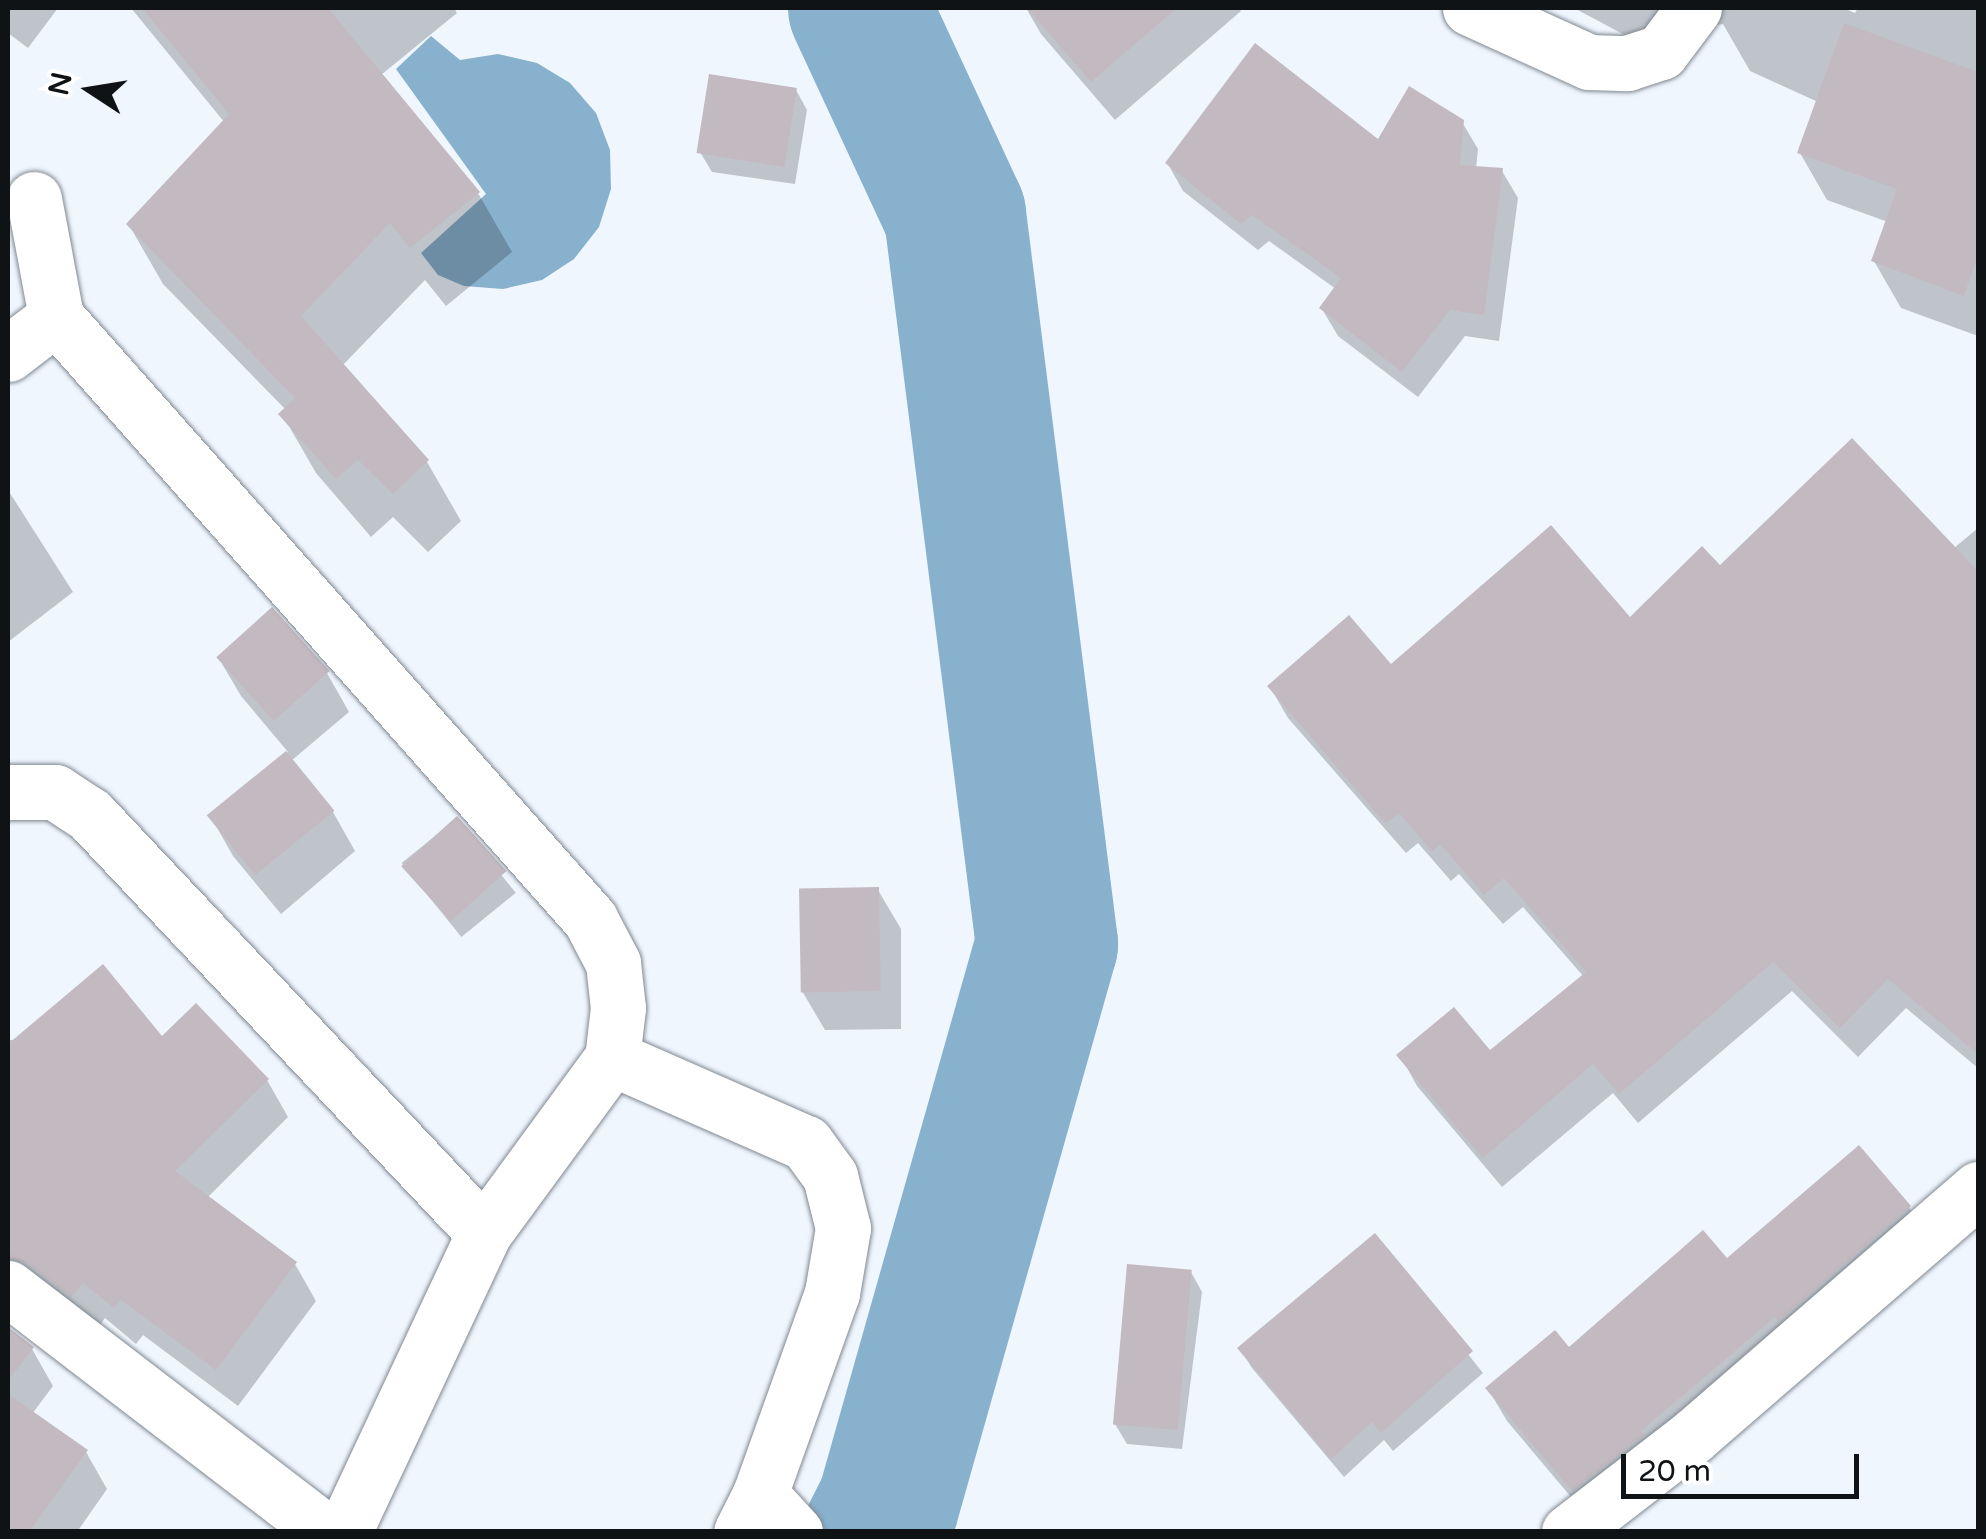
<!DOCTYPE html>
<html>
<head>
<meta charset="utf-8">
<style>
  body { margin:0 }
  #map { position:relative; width:1986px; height:1539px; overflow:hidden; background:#eff6fe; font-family:"Varela Round",sans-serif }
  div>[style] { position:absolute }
  .water>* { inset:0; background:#87b1cd }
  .shadow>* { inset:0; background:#0003; transform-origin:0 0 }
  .river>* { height:142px; margin:-71px; padding:0 71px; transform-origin:71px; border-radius:71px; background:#87b1cd }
  .building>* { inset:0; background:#c3b9c1; transform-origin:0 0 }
  .roads { filter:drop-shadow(0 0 2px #808890) drop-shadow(0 0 2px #808890) }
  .street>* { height:55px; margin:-27.5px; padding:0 27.5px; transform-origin:27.5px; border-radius:27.5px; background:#fff }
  span { translate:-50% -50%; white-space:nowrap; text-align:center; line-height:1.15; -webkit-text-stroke:8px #fff; paint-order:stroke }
  .frame { position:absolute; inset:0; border:10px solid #101316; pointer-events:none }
  .north { position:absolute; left:40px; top:40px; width:100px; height:100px; -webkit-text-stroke:8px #fff; paint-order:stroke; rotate:282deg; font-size:28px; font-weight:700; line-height:40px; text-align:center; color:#101316 }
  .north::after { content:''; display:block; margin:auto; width:35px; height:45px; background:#101316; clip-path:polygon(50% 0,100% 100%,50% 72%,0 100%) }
  .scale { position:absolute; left:1621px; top:1454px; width:238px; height:45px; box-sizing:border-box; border:5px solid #101316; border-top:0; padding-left:12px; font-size:30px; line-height:35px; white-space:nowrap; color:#101316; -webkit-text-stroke:8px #fff; paint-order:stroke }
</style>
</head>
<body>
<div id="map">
  <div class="water">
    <i style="clip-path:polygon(431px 36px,460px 60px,498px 54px,537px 63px,570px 83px,596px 113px,610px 150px,611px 189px,599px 227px,574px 259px,542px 280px,503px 289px,464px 286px,438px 275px,421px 253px,486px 194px,396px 69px)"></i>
  </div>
  <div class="shadow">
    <i style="clip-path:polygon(8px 8px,58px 8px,28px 48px,8px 33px)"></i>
    <i style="clip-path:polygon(131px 8px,454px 8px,457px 13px,381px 75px,478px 193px,512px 252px,446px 306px,425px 280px,342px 366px,427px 462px,461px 521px,428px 552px,393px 517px,371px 537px,316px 473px,282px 414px,286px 410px,163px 284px,129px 225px,225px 123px)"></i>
    <i style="clip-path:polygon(1026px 8px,1239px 8px,1241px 11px,1115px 120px,1041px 34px)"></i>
    <i style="clip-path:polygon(1574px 8px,1843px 8px,1855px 13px,1858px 8px,1978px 8px,1978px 336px,1901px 308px,1874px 261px,1888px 222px,1827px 200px,1800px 153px,1818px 102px,1750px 71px,1723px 24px,1708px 26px,1662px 55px)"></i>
    <i style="clip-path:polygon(796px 90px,807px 110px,795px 184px,712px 172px,700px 152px)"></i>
    <i style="clip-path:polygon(1462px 122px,1478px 149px,1476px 169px,1502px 171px,1518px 198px,1499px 341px,1465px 336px,1418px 397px,1338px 336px,1322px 309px,1336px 289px,1269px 241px,1258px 250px,1183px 191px,1168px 164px,1379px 143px)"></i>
    <i style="clip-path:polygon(8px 490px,73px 592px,8px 642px)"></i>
    <i style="clip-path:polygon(1978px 528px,1978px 1068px,1906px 1008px,1858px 1057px,1792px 991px,1638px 1123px,1613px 1093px,1502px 1187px,1417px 1086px,1400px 1055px,1490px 1053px,1584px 977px,1523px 907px,1503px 924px,1459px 874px,1451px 881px,1418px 843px,1406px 853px,1288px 718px,1270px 687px,1630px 621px,1720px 568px,1954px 548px)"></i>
    <i style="clip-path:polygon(218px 657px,327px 673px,349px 712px,291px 761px,333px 812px,355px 851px,281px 914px,233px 856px,211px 817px,288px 752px,241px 696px)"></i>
    <i style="left:456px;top:819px;width:95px;height:70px;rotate:51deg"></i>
    <i style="clip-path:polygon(878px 890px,901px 929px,901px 1029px,825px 1030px,802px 991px)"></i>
    <i style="clip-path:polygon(8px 1040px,162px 1040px,267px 1080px,288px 1117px,207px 1198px,295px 1264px,316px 1301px,238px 1406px,143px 1335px,136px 1344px,105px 1318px,94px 1333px,8px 1303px)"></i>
    <i style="clip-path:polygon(1909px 1207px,1927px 1240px,1592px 1522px,1507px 1421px,1488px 1389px,1569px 1350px)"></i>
    <i style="clip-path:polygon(1374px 1236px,1483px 1373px,1393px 1451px,1384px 1440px,1344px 1477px,1252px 1368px,1240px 1349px)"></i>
    <i style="clip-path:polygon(1191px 1272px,1202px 1292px,1182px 1449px,1127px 1444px,1115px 1424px)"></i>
    <i style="clip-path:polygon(8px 1330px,32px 1349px,53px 1386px,32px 1414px,86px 1452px,107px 1489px,77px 1532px,8px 1532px)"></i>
  </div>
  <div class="river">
    <i style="left:859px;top:8px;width:228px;rotate:65.1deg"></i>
    <i style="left:955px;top:215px;width:735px;rotate:82.81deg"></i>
    <i style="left:1047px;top:944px;width:583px;rotate:105.82deg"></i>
    <i style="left:888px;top:1505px;width:30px;rotate:117deg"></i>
  </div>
  <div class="building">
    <i style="clip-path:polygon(142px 8px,328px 8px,480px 192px,410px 248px,390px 223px,301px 316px,429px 460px,393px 494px,358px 460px,336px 479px,278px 414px,295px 398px,126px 224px,229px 114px)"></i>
    <i style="clip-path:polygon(1027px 8px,1177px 8px,1091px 82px)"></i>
    <i style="clip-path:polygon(1844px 23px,1978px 72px,1978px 256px,1964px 296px,1871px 261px,1897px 189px,1797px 153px)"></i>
    <i style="clip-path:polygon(1255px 43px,1378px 139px,1409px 86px,1464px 120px,1460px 165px,1503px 168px,1484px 315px,1450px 310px,1402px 372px,1319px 308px,1341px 278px,1252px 215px,1241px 224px,1165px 163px)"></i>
    <i style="left:709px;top:74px;width:89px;height:80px;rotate:9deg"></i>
    <i style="clip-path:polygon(1852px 438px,1978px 571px,1978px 1054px,1888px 979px,1840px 1028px,1773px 962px,1619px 1094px,1593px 1064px,1483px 1158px,1396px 1055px,1454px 1007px,1490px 1050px,1586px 972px,1504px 878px,1484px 895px,1440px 844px,1432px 852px,1399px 813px,1386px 824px,1267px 686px,1349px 615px,1391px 664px,1551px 525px,1630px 617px,1702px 546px,1720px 565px)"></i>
    <i style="left:272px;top:607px;width:86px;height:75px;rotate:48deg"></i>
    <i style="left:286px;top:751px;width:77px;height:102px;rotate:51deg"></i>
    <i style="left:457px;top:816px;width:74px;height:75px;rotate:48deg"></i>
    <i style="left:879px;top:887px;width:104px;height:80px;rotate:89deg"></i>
    <i style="clip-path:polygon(103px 964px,162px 1036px,196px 1003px,269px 1079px,175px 1171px,297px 1262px,216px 1370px,121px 1300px,114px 1308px,83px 1283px,71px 1297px,27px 1263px,8px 1258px,8px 1044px)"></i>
    <i style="clip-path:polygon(1859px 1145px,1911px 1206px,1778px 1321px,1775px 1317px,1641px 1431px,1644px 1435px,1572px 1491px,1485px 1388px,1555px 1330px,1569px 1347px,1703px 1230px,1727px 1258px)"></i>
    <i style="clip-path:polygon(1375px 1233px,1473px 1351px,1381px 1433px,1372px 1422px,1331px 1459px,1237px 1348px)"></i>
    <i style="left:1127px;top:1264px;width:65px;height:161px;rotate:5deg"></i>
    <i style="clip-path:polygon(8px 1327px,34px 1347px,8px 1381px)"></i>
    <i style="clip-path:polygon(8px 1394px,88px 1450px,29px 1532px,8px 1532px)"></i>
  </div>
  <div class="roads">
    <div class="street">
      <i style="left:1470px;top:8px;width:131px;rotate:24.4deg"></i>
      <i style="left:1589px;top:62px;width:38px;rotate:2deg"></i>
      <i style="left:1627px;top:63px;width:36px;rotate:-18deg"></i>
      <i style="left:1661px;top:52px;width:55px;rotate:-53.1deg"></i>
      <i style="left:34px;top:199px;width:120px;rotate:79.4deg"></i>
      <i style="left:56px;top:317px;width:805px;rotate:48.43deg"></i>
      <i style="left:590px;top:919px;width:50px;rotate:62.4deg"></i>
      <i style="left:613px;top:963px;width:45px;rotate:83.7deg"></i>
      <i style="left:618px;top:1008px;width:50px;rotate:96.8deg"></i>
      <i style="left:612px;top:1058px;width:217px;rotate:126.2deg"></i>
      <i style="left:484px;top:1233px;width:330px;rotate:115.1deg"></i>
      <i style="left:8px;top:354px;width:61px;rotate:-37.6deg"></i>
      <i style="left:8px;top:792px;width:47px"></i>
      <i style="left:55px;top:792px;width:42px;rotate:33.3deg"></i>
      <i style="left:90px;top:815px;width:574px;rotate:46.69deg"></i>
      <i style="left:612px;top:1058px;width:212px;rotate:23.7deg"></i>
      <i style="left:806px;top:1143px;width:41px;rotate:54deg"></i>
      <i style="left:830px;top:1176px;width:54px;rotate:76deg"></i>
      <i style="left:843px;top:1228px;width:66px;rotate:99.6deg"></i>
      <i style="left:832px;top:1293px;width:214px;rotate:109.7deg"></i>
      <i style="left:760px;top:1494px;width:42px;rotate:116.6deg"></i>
      <i style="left:8px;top:1288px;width:401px;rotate:37.5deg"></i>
      <i style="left:760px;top:1494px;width:52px;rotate:47.4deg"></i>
      <i style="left:1569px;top:1532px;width:155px;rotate:-37.7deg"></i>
      <i style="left:1692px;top:1437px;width:379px;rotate:-40.9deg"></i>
    </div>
  </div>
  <div class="frame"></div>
  <div class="north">N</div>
  <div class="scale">20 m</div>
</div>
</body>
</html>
